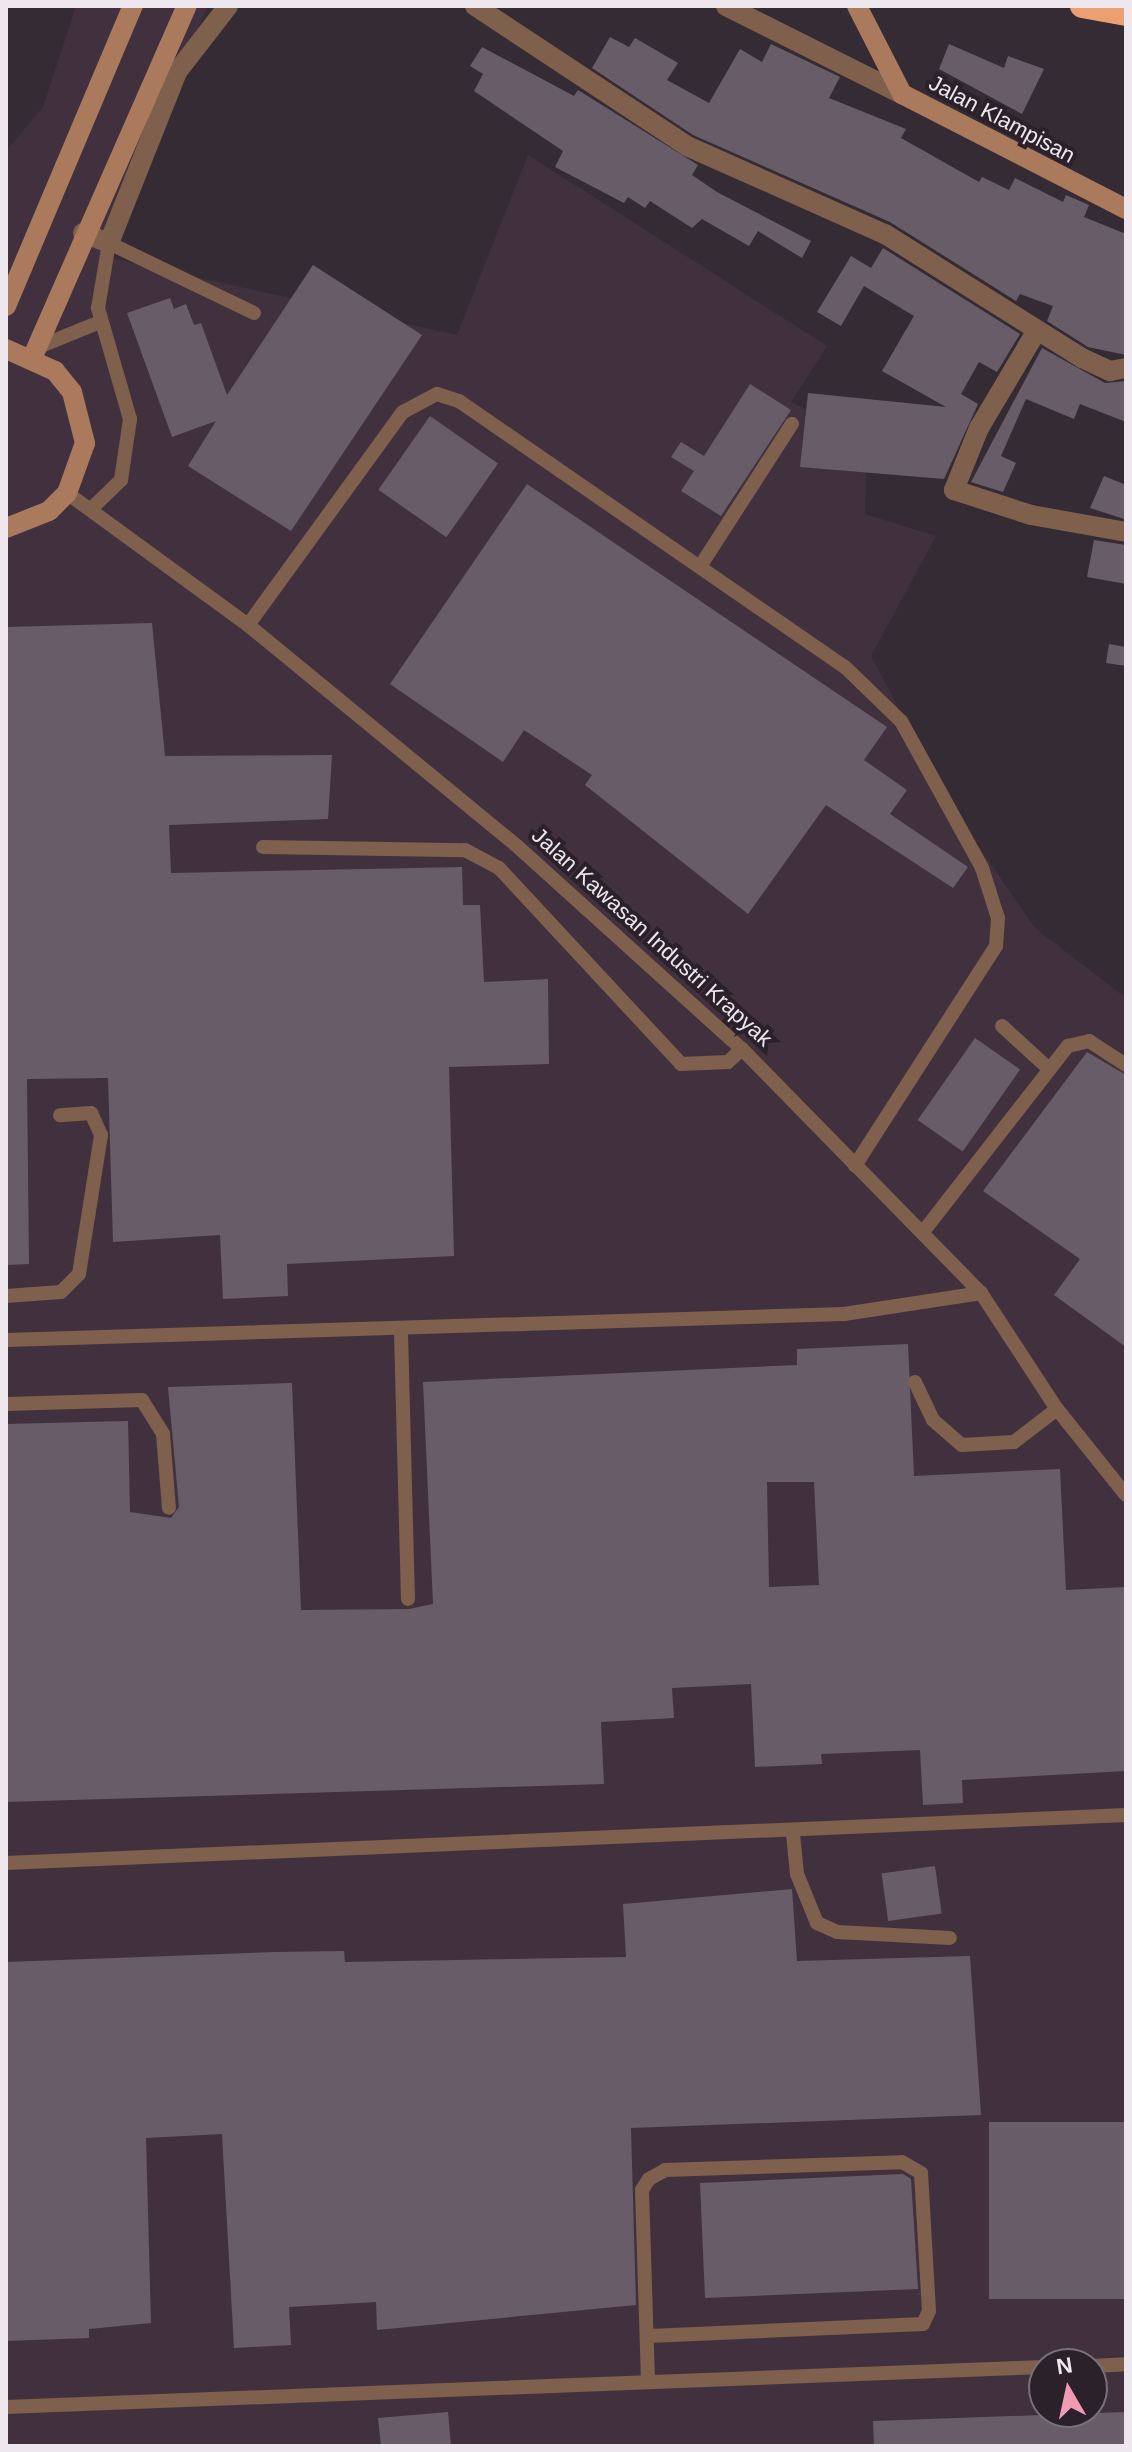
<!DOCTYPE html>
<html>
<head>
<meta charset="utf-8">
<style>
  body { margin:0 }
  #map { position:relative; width:1132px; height:2452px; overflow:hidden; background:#352b35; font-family:Helvetica,sans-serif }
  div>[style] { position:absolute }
  .built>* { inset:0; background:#41313f }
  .building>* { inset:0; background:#685c68; transform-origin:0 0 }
  .lane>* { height:14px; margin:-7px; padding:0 7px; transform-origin:7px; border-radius:7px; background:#7e604d }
  .street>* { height:20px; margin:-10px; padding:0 10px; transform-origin:10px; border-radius:10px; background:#7e604d }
  .secondary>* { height:20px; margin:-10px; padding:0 10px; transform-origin:10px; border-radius:10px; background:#ab7a5c }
  .highway>* { height:24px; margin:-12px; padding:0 12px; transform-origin:12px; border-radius:12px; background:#eca071 }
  span { translate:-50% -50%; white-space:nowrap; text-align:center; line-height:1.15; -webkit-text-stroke:8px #2b212b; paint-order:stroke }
  .street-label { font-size:22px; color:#eee7ee }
  .frame { position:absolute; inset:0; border:8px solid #eee7ee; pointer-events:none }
  .north { position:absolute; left:1028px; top:2348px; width:80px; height:80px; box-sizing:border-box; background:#2b212b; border:2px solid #797079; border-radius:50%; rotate:351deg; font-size:22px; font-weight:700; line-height:32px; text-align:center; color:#eee7ee }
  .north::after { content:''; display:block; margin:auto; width:28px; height:36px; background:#f19ab3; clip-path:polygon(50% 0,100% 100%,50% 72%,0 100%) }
</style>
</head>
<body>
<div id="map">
  <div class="built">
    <i style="clip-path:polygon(evenodd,76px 6px,208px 6px,148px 143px,110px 258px,457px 335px,528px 155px,827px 346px,791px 402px,867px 439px,865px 514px,936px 536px,871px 656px,952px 808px,1035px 928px,1126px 998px,1126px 2446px,6px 2446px,6px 151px,43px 107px,76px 6px,1044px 2364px,1092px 2364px,1092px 2412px,1044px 2412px,1044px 2364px)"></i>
  </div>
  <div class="building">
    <i style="clip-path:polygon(610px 37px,629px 47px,635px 38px,678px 63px,667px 80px,709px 103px,740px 49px,762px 62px,771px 44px,840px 77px,829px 98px,906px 129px,901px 138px,979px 182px,982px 177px,1009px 190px,1015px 178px,1063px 202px,1066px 195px,1089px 205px,1084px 217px,1126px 234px,1126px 355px,1088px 347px,1047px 321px,1053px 306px,1020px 294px,1016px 301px,890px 222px,693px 135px,592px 68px)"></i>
    <i style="clip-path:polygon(949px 44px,1004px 68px,1008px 56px,1044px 69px,1022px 114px,939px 69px)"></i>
    <i style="clip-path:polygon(482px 47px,574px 96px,578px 90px,698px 165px,692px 175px,717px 192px,811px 241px,802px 258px,758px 231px,749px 246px,702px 219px,692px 228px,650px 201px,645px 208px,628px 197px,624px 203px,555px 167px,563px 151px,474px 91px,483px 74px,470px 66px)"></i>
    <i style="clip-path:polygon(883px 248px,1020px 334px,997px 372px,979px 362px,961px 394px,978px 404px,944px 479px,800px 467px,808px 393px,946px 407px,882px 371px,914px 316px,864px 286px,841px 326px,817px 312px,851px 256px,871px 268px)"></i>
    <i style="clip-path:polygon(313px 265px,422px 335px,291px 531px,188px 466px,216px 421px,172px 437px,127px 313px,170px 298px,174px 309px,186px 304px,194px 325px,201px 323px,227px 395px)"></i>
    <i style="clip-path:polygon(1042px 348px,1105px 383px,1126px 381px,1126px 422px,1080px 404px,1074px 419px,1026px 399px,1001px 456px,1016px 463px,1003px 492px,971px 482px)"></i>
    <i style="clip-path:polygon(750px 384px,791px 410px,721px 516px,681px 491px,694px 471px,671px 457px,681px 442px,704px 456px)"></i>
    <i style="left:430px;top:416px;width:83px;height:90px;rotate:35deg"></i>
    <i style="clip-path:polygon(1104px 476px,1126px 485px,1124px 519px,1090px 508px)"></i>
    <i style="clip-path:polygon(527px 484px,887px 727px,864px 760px,907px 790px,890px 814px,968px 867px,953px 888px,826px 805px,748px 914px,585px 785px,592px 775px,524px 730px,503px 762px,390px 684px)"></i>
    <i style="clip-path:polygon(1094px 540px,1126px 545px,1126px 584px,1087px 577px)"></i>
    <i style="clip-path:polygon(152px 623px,165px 756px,332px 755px,328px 819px,169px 825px,171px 873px,462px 867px,463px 905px,480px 905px,484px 982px,548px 979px,549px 1064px,449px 1067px,454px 1256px,287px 1264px,288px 1296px,223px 1299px,220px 1235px,113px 1242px,108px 1078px,27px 1079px,29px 1264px,6px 1265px,6px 627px)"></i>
    <i style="clip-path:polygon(1109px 644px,1126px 647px,1126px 666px,1106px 663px)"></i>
    <i style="left:975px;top:1038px;width:55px;height:100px;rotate:35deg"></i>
    <i style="clip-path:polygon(1087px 1052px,1126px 1075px,1126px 1347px,1054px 1295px,1080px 1259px,983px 1191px)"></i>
    <i style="clip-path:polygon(evenodd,908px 1344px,914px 1476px,1060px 1469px,1066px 1590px,1126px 1587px,1126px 1771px,962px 1780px,963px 1803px,923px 1805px,920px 1750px,821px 1754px,822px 1764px,755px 1767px,751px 1684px,672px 1688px,674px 1718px,601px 1722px,604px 1784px,6px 1802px,6px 1424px,128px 1421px,130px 1512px,171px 1518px,179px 1507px,168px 1387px,292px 1383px,301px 1610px,409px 1609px,433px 1604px,423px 1382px,797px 1365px,797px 1349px,908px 1344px,767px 1482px,814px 1482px,819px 1585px,769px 1587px,767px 1482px)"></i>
    <i style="left:935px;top:1866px;width:48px;height:54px;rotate:82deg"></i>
    <i style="clip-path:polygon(792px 1889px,797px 1961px,970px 1956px,981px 2115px,631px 2128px,636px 2305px,377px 2330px,376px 2302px,289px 2307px,291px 2345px,234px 2348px,222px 2134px,146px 2138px,151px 2323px,89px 2329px,89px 2338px,6px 2341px,6px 1962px,275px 1952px,344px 1951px,345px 1962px,626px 1957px,623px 1904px)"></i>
    <i style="left:1126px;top:2122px;width:177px;height:137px;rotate:90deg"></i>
    <i style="clip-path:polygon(903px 2174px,911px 2179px,918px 2289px,705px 2298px,700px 2183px)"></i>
    <i style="clip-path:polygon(448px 2412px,451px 2446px,381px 2446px,378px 2418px)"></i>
    <i style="clip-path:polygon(1126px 2412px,1126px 2446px,874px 2446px,873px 2421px)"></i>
  </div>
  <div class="lane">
    <i style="left:36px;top:348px;width:69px;rotate:-22.1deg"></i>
    <i style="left:67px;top:493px;width:224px;rotate:36.1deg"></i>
    <i style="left:248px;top:625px;width:348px;rotate:39.4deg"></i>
    <i style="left:517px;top:846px;width:303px;rotate:42.1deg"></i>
    <i style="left:742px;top:1049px;width:342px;rotate:45.6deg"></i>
    <i style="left:981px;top:1293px;width:139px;rotate:56.8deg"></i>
    <i style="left:1057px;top:1409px;width:110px;rotate:51.3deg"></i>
    <i style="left:91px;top:509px;width:42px;rotate:-44deg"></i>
    <i style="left:121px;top:480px;width:62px;rotate:-81.6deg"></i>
    <i style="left:130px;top:419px;width:116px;rotate:-106.1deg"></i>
    <i style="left:98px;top:308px;width:66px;rotate:-80.4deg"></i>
    <i style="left:109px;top:243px;width:161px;rotate:25.8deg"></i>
    <i style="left:701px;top:565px;width:168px;rotate:-57.2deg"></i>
    <i style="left:248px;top:625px;width:263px;rotate:-54deg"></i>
    <i style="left:403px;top:412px;width:38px;rotate:-28deg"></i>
    <i style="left:437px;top:394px;width:23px;rotate:18deg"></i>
    <i style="left:459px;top:401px;width:469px;rotate:34.6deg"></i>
    <i style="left:845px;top:667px;width:78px;rotate:44deg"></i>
    <i style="left:901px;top:721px;width:168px;rotate:61.1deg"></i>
    <i style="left:982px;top:868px;width:52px;rotate:72.3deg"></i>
    <i style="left:998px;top:918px;width:28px;rotate:94deg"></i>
    <i style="left:996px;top:946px;width:261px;rotate:122.7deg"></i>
    <i style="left:263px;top:847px;width:202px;rotate:0.9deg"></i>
    <i style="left:465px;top:850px;width:38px;rotate:28deg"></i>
    <i style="left:499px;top:868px;width:267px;rotate:47.1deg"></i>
    <i style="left:681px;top:1064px;width:47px;rotate:-2.4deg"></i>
    <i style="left:728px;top:1062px;width:19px;rotate:-43deg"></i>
    <i style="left:1002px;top:1026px;width:62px;rotate:42.4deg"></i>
    <i style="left:923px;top:1232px;width:236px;rotate:-52.1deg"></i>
    <i style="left:1068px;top:1046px;width:22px;rotate:-13deg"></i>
    <i style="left:1089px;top:1041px;width:44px;rotate:33deg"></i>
    <i style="left:6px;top:1296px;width:55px;rotate:-4.2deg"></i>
    <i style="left:61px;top:1292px;width:25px;rotate:-45deg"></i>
    <i style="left:79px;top:1274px;width:141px;rotate:-81deg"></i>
    <i style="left:101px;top:1135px;width:24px;rotate:-114deg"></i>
    <i style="left:91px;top:1113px;width:31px;rotate:176deg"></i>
    <i style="left:401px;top:1333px;width:266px;rotate:88.5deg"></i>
    <i style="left:6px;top:1340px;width:838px;rotate:-1.78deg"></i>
    <i style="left:844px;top:1314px;width:139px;rotate:-8.7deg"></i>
    <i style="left:915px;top:1382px;width:42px;rotate:64.7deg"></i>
    <i style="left:933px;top:1420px;width:38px;rotate:41deg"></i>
    <i style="left:962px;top:1445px;width:52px;rotate:-3.3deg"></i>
    <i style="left:1014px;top:1442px;width:54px;rotate:-37.5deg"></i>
    <i style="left:6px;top:1404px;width:136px;rotate:-1.7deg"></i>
    <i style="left:142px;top:1400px;width:40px;rotate:58deg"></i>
    <i style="left:163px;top:1434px;width:74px;rotate:85.4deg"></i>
    <i style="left:793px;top:1834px;width:40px;rotate:84.3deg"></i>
    <i style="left:797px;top:1874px;width:53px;rotate:67.8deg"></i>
    <i style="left:817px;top:1923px;width:22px;rotate:24deg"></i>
    <i style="left:837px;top:1932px;width:113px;rotate:3deg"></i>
    <i style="left:6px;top:1863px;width:1121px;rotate:-2.45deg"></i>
    <i style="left:1092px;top:2366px;width:34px;rotate:-3deg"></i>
    <i style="left:648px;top:2381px;width:191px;rotate:-91.8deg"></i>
    <i style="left:642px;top:2190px;width:13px;rotate:-58deg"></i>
    <i style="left:649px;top:2179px;width:18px;rotate:-29deg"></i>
    <i style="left:665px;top:2170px;width:237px;rotate:-1.9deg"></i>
    <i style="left:902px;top:2162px;width:22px;rotate:30deg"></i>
    <i style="left:921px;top:2173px;width:138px;rotate:86.7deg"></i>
    <i style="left:929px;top:2311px;width:14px;rotate:115deg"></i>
    <i style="left:923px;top:2324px;width:274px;rotate:177.5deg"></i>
    <i style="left:6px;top:2407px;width:1039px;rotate:-2.21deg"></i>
  </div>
  <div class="street">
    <i style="left:475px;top:6px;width:254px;rotate:33.4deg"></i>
    <i style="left:687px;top:146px;width:217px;rotate:24deg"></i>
    <i style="left:885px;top:234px;width:233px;rotate:32.2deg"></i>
    <i style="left:1082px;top:358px;width:31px;rotate:25deg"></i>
    <i style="left:1110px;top:371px;width:16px;rotate:-11deg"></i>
    <i style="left:726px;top:6px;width:197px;rotate:26.6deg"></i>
    <i style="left:83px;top:233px;width:28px;rotate:21deg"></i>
    <i style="left:109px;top:243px;width:184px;rotate:-68.3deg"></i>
    <i style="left:177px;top:72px;width:83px;rotate:-52.3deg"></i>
    <i style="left:1036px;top:332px;width:112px;rotate:120.7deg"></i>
    <i style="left:979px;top:428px;width:67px;rotate:112deg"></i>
    <i style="left:954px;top:490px;width:81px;rotate:18deg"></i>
    <i style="left:1031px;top:515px;width:97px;rotate:10.1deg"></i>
  </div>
  <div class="secondary">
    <i style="left:857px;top:6px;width:99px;rotate:62.9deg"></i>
    <i style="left:902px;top:94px;width:252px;rotate:27.2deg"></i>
    <i style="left:6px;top:306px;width:326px;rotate:-67.1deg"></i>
    <i style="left:6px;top:349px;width:54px;rotate:24.2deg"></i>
    <i style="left:55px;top:371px;width:27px;rotate:51deg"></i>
    <i style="left:72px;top:392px;width:53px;rotate:75.7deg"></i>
    <i style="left:85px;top:443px;width:53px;rotate:109.8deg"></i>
    <i style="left:67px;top:493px;width:25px;rotate:135deg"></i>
    <i style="left:49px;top:511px;width:46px;rotate:158.4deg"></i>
    <i style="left:33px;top:356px;width:382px;rotate:-66.3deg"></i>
  </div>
  <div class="highway">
    <i style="left:1082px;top:6px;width:45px;rotate:10.3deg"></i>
  </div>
  <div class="street-label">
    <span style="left:1002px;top:119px;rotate:28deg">Jalan Klampisan</span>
    <span style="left:652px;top:937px;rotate:42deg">Jalan Kawasan Industri Krapyak</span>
  </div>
  <div class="frame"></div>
  <div class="north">N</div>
</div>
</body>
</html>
